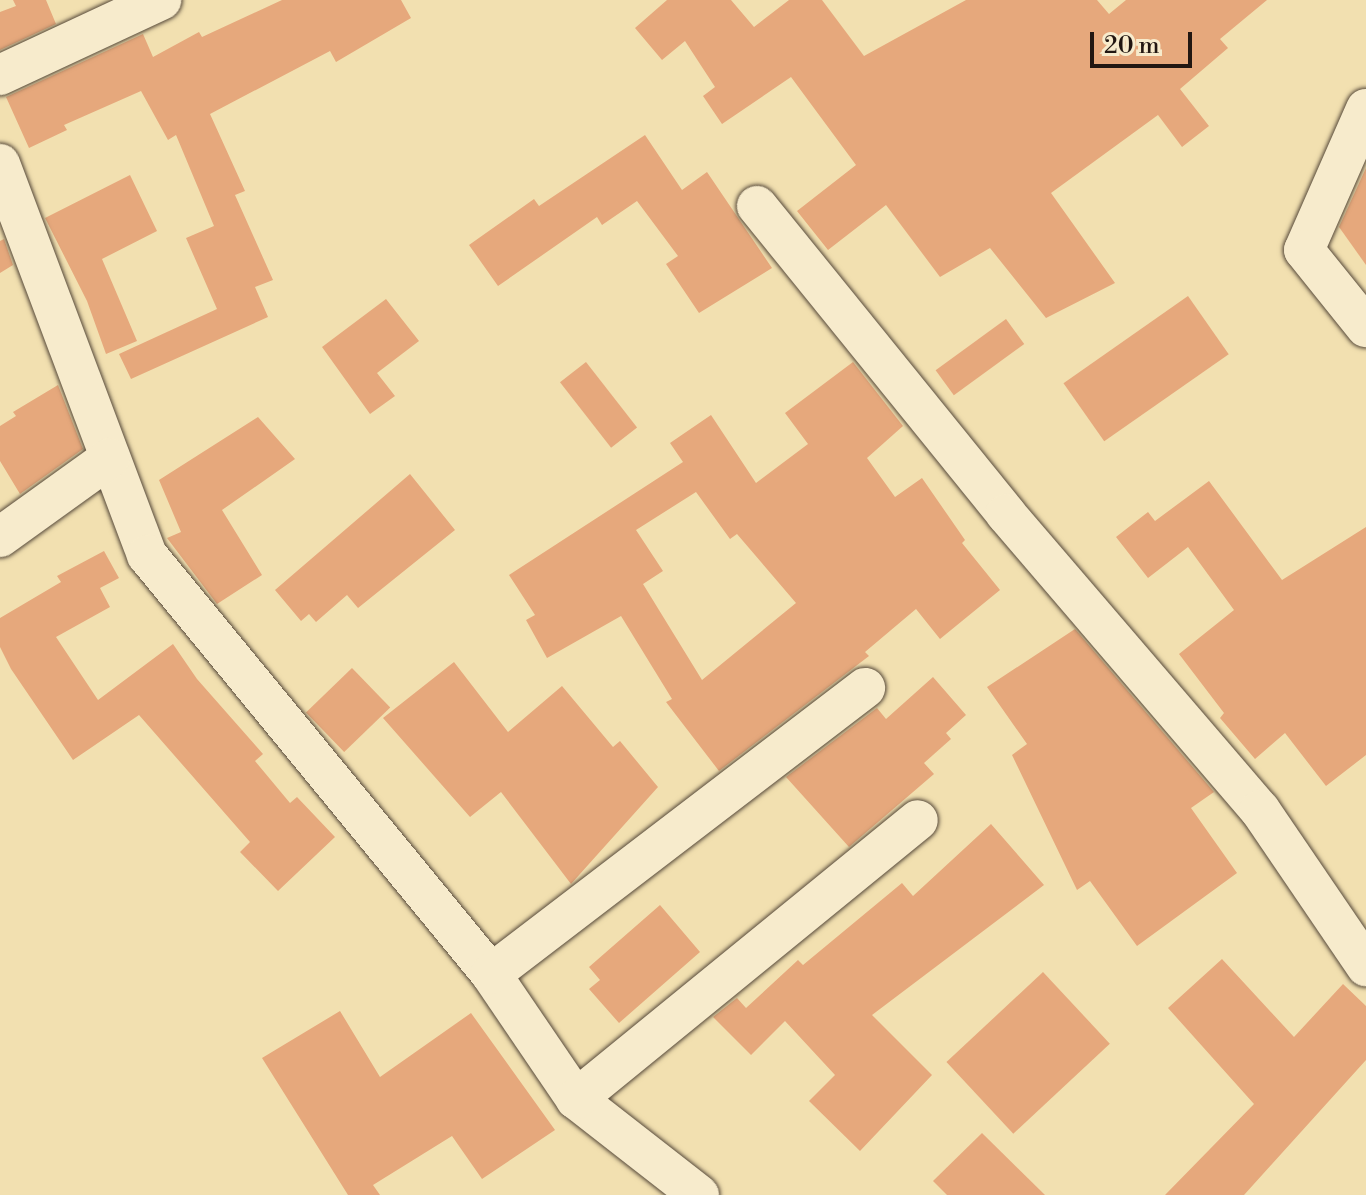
<!DOCTYPE html>
<html>
<head>
<meta charset="utf-8">
<style>
  body { margin:0 }
  #map { position:relative; width:1366px; height:1195px; overflow:hidden; background:#f2e0b0; font-family:"Libre Bodoni",serif }
  div>[style] { position:absolute }
  .building>* { inset:0; background:#e6a87c; transform-origin:0 0 }
  .roads { filter:drop-shadow(0 0 2px #56493a) drop-shadow(0 0 2px #56493a) }
  .minor>* { height:40px; margin:-20px; padding:0 20px; transform-origin:20px; border-radius:20px; background:#f7ebcc }
  span { translate:-50% -50%; white-space:nowrap; text-align:center; line-height:1.15; -webkit-text-stroke:6px #f7ebcc; paint-order:stroke }
  .scale { position:absolute; left:1090px; top:32px; width:102px; height:36px; box-sizing:border-box; border:4px solid #221712; border-top:0; padding-left:10px; font-size:24px; line-height:28px; white-space:nowrap; color:#221712; -webkit-text-stroke:6px #f7ebcc; paint-order:stroke }
</style>
</head>
<body>
<div id="map">
  <div class="building">
    <i style="clip-path:polygon(13px 0,46px 0,56px 24px,0 50px,0 12px,16px 6px)"></i>
    <i style="clip-path:polygon(282px 0,401px 0,411px 18px,336px 62px,330px 51px,210px 114px,245px 191px,235px 195px,273px 280px,255px 287px,268px 317px,131px 379px,119px 354px,217px 309px,186px 238px,214px 226px,176px 135px,168px 140px,141px 91px,64px 125px,67px 130px,29px 148px,6px 97px,143px 34px,153px 57px,199px 32px,202px 37px)"></i>
    <i style="clip-path:polygon(667px 0,731px 0,754px 27px,789px 0,822px 0,864px 56px,966px 0,1097px 0,1109px 14px,1126px 0,1267px 0,1220px 39px,1228px 48px,1180px 89px,1209px 126px,1182px 147px,1158px 115px,1051px 193px,1115px 283px,1046px 318px,990px 248px,940px 277px,886px 205px,828px 250px,797px 211px,856px 165px,791px 77px,722px 124px,703px 96px,715px 87px,685px 41px,662px 60px,635px 28px)"></i>
    <i style="clip-path:polygon(645px 135px,682px 190px,707px 172px,772px 268px,699px 313px,666px 264px,678px 256px,637px 201px,602px 225px,597px 217px,498px 286px,469px 245px,534px 199px,539px 206px)"></i>
    <i style="clip-path:polygon(1366px 168px,1366px 265px,1339px 227px)"></i>
    <i style="clip-path:polygon(130px 175px,157px 231px,102px 259px,137px 341px,106px 354px,87px 301px,45px 218px)"></i>
    <i style="clip-path:polygon(4px 239px,13px 265px,0 273px,0 241px)"></i>
    <i style="left:1188px;top:296px;width:71px;height:152px;rotate:55deg"></i>
    <i style="clip-path:polygon(386px 299px,419px 341px,377px 373px,395px 396px,370px 414px,322px 347px)"></i>
    <i style="left:1006px;top:319px;width:31px;height:87px;rotate:54deg"></i>
    <i style="left:586px;top:362px;width:83px;height:33px;rotate:52deg"></i>
    <i style="clip-path:polygon(evenodd,853px 362px,903px 426px,867px 458px,895px 497px,922px 478px,965px 540px,962px 543px,1000px 590px,940px 639px,916px 609px,865px 652px,869px 656px,719px 771px,666px 702px,672px 699px,621px 616px,547px 658px,526px 620px,535px 615px,509px 575px,683px 462px,670px 443px,711px 415px,756px 483px,808px 444px,785px 413px,853px 362px,696px 492px,730px 539px,737px 534px,796px 603px,702px 680px,643px 584px,663px 571px,636px 530px,696px 492px)"></i>
    <i style="clip-path:polygon(58px 385px,83px 449px,20px 494px,0 461px,0 426px,16px 416px,13px 412px)"></i>
    <i style="clip-path:polygon(258px 417px,295px 459px,222px 510px,262px 575px,217px 604px,167px 538px,181px 532px,159px 480px)"></i>
    <i style="clip-path:polygon(410px 474px,455px 530px,358px 608px,347px 595px,316px 622px,309px 614px,301px 621px,275px 590px)"></i>
    <i style="clip-path:polygon(1209px 481px,1282px 580px,1366px 527px,1366px 755px,1326px 786px,1285px 733px,1255px 759px,1220px 718px,1224px 713px,1179px 654px,1234px 610px,1188px 547px,1148px 578px,1116px 537px,1148px 512px,1155px 521px)"></i>
    <i style="clip-path:polygon(104px 551px,119px 578px,100px 588px,110px 607px,56px 637px,98px 700px,173px 644px,197px 679px,263px 754px,255px 761px,290px 803px,297px 797px,335px 837px,278px 891px,240px 852px,250px 842px,139px 715px,73px 760px,11px 669px,0 647px,0 618px,61px 582px,57px 576px)"></i>
    <i style="clip-path:polygon(1075px 629px,1214px 792px,1191px 808px,1237px 873px,1137px 946px,1090px 881px,1077px 890px,1012px 755px,1027px 744px,987px 687px)"></i>
    <i style="clip-path:polygon(454px 662px,508px 732px,562px 686px,613px 747px,620px 741px,658px 787px,571px 884px,501px 792px,470px 817px,383px 718px)"></i>
    <i style="left:352px;top:668px;width:55px;height:64px;rotate:46deg"></i>
    <i style="clip-path:polygon(933px 677px,966px 715px,946px 733px,951px 739px,924px 763px,934px 774px,849px 847px,786px 777px,877px 708px,886px 719px)"></i>
    <i style="clip-path:polygon(991px 824px,1044px 885px,872px 1015px,932px 1075px,860px 1151px,809px 1101px,835px 1075px,785px 1021px,751px 1055px,713px 1017px,737px 998px,746px 1008px,798px 960px,803px 965px,902px 883px,913px 896px)"></i>
    <i style="clip-path:polygon(660px 905px,700px 952px,619px 1023px,589px 989px,600px 980px,589px 967px)"></i>
    <i style="clip-path:polygon(1222px 959px,1294px 1037px,1343px 984px,1366px 1006px,1366px 1060px,1244px 1195px,1165px 1195px,1254px 1104px,1168px 1008px)"></i>
    <i style="left:1043px;top:972px;width:98px;height:132px;rotate:47deg"></i>
    <i style="clip-path:polygon(340px 1011px,380px 1077px,471px 1013px,555px 1130px,482px 1179px,452px 1136px,373px 1185px,380px 1195px,348px 1195px,262px 1058px)"></i>
    <i style="clip-path:polygon(982px 1133px,1045px 1195px,947px 1195px,933px 1181px)"></i>
  </div>
  <div class="roads">
    <div class="minor">
      <i style="left:0;top:75px;width:178px;rotate:-25deg"></i>
      <i style="left:1366px;top:109px;width:154px;rotate:113.7deg"></i>
      <i style="left:1304px;top:250px;width:99px;rotate:51.2deg"></i>
      <i style="left:0;top:164px;width:418px;rotate:69.4deg"></i>
      <i style="left:147px;top:555px;width:542px;rotate:50.61deg"></i>
      <i style="left:491px;top:974px;width:151px;rotate:55.8deg"></i>
      <i style="left:576px;top:1099px;width:156px;rotate:38deg"></i>
      <i style="left:757px;top:206px;width:396px;rotate:51deg"></i>
      <i style="left:1006px;top:514px;width:390px;rotate:49.4deg"></i>
      <i style="left:1260px;top:810px;width:189px;rotate:55.8deg"></i>
      <i style="left:0;top:537px;width:135px;rotate:-35.7deg"></i>
      <i style="left:491px;top:974px;width:471px;rotate:-37.4deg"></i>
      <i style="left:576px;top:1099px;width:441px;rotate:-39.2deg"></i>
    </div>
  </div>
  <div class="scale">20 m</div>
</div>
</body>
</html>
